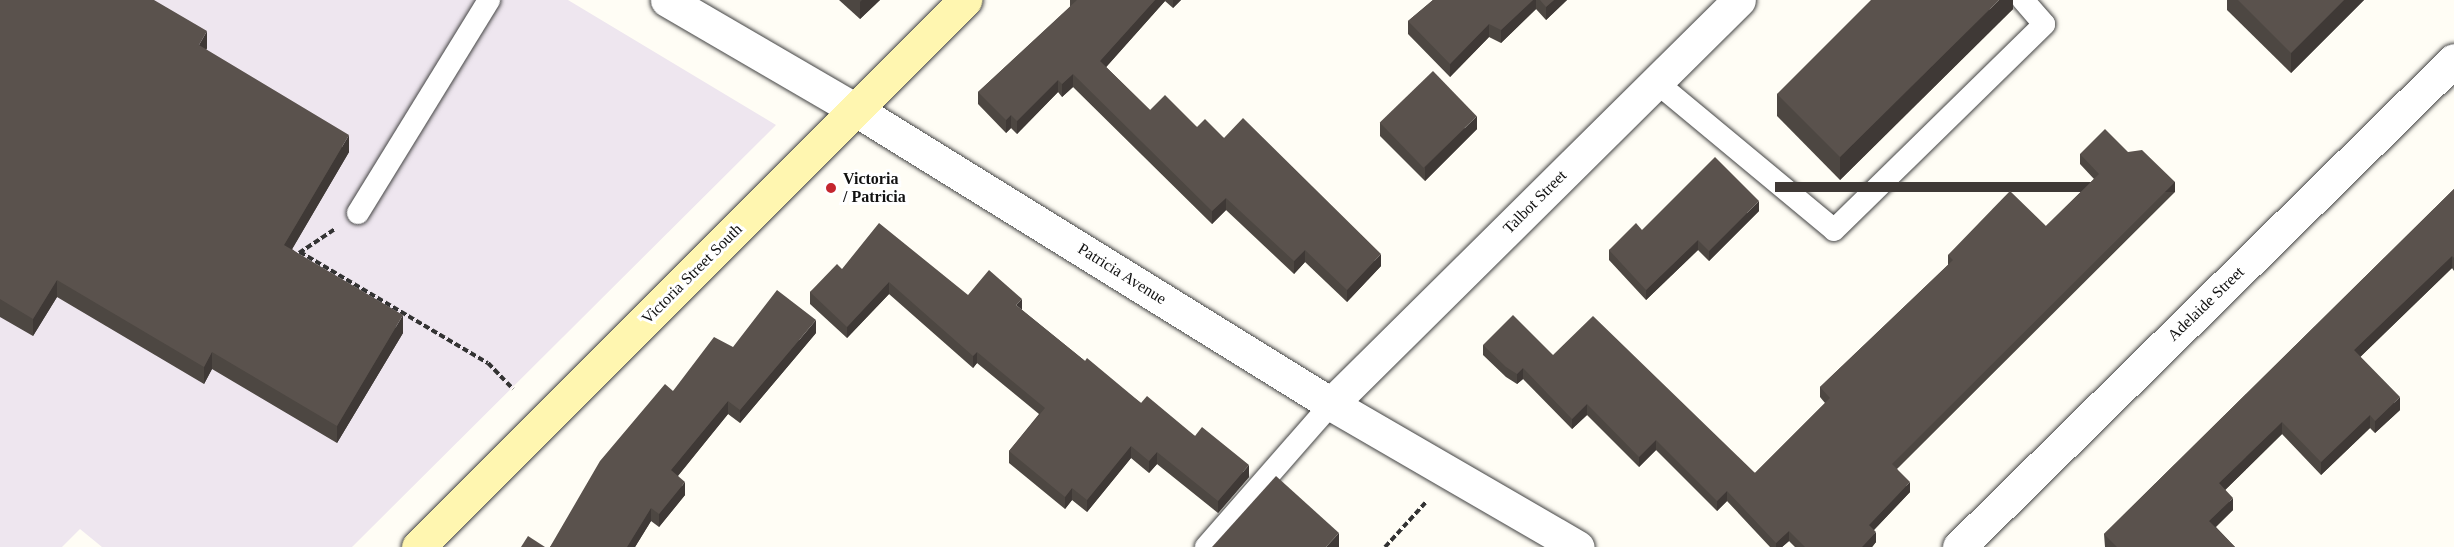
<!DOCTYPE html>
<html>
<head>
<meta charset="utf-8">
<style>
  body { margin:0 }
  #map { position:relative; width:2454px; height:547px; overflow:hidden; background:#fffdf5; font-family:"Times New Roman",serif }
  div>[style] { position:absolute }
  .industrial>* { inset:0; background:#eee6ef }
  .path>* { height:4px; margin-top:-2px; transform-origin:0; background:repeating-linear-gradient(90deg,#333 0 6px,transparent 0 9px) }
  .roads { filter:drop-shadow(0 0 2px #444) drop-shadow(0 0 2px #444) }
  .lane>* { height:22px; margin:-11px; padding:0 11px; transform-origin:11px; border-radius:11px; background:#fff }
  .street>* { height:33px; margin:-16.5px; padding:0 16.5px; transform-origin:16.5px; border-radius:16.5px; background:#fff }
  .secondary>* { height:33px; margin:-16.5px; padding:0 16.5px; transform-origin:16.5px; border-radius:16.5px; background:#fff6b0 }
  .wall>* { inset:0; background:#4d4742 }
  .shaded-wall>* { inset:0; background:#3f3936; transform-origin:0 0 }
  .building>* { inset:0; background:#5a524d; transform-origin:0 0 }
  .dots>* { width:16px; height:16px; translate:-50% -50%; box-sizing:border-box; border:3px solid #fff; border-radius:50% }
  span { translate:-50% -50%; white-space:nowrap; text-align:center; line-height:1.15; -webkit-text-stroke:6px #fff; paint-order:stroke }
  .poi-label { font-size:16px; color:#111; font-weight:700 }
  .left { translate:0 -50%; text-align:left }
  .street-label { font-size:16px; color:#111 }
</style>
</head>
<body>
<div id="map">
  <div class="industrial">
    <i style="clip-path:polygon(0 0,568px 0,776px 125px,352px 547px,102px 547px,80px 529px,62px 547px,0 547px)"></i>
  </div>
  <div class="path">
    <i style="left:300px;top:252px;width:218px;rotate:30.6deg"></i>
    <i style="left:488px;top:363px;width:36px;rotate:46deg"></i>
    <i style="left:299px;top:253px;width:43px;rotate:-33.7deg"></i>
    <i style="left:1385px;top:547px;width:62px;rotate:-47.6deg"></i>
  </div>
  <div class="roads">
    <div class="lane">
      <i style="left:1656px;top:82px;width:231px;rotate:39.7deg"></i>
      <i style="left:1834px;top:230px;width:294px;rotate:-44.4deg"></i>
      <i style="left:2044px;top:24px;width:32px;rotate:-131deg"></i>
      <i style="left:358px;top:213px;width:250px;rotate:-58.4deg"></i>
      <i style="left:1206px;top:547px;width:190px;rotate:-48.8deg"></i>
    </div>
    <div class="street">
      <i style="left:667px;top:0;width:219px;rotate:30.2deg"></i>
      <i style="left:856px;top:110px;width:559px;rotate:31.76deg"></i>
      <i style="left:1331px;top:404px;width:285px;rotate:30.1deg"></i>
      <i style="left:1331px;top:404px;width:574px;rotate:-44.72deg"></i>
      <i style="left:1959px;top:547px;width:694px;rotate:-44.53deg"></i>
    </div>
    <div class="secondary">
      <i style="left:418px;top:547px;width:774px;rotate:-45deg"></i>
    </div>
  </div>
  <div class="wall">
    <i style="clip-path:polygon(0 0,207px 48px,206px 50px,349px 152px,292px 249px,403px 333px,337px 443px,212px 369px,204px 384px,57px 297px,33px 336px,0 317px)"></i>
    <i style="clip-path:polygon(839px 0,880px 0,860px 19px)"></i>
    <i style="clip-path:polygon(1070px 0,1181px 0,1173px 8px,1165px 1px,1106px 67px,1150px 110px,1197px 127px,1224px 138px,1381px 266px,1347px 302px,1305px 262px,1294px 274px,1226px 210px,1212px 224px,1073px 87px,1062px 97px,1058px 92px,1017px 134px,1011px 128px,1006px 133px,978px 104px,978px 92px,1070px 7px)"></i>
    <i style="clip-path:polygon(1433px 0,1567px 0,1546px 20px,1536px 9px,1501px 43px,1489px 37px,1450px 77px,1408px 34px,1408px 21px)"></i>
    <i style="clip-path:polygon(2013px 0,2013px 9px,1840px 180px,1777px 116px,1777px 94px)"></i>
    <i style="clip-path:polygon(2227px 0,2364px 0,2291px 73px,2227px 10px)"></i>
    <i style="clip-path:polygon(1380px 123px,1477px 129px,1425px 181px,1380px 136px)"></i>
    <i style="clip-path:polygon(2128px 152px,2175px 192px,1897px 469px,1910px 492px,1874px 530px,1876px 542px,1872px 547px,1795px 547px,1789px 541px,1782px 547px,1770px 547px,1727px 501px,1717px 511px,1656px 450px,1639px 467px,1587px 415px,1572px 429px,1523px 379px,1517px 384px,1506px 377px,1483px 355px,1483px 345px,1553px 355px,1755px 473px,1825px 403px,1820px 397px,1820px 387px,1948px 265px,1948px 255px,2046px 226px,2094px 179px,2080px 164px,2080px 154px)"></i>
    <i style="clip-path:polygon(2454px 189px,2454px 271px,2452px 268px,2360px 357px,2400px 410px,2375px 433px,2370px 428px,2321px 475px,2282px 434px,2225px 490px,2233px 510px,2216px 527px,2235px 547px,2105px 547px,2104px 534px)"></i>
    <i style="clip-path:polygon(1759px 211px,1709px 261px,1698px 250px,1646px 300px,1609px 260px,1609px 250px,1642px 230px)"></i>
    <i style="clip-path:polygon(842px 269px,968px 295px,1022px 310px,1085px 361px,1141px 403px,1195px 436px,1249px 477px,1218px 513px,1157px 464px,1149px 473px,1131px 458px,1087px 512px,1072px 500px,1065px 509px,1009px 463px,1009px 451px,1039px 414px,977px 363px,973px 368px,889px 294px,847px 338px,810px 304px,810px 292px)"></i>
    <i style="clip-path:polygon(816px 333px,740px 423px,728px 414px,678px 476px,685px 495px,659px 527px,651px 521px,635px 547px,550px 547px,673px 391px)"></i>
  </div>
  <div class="shaded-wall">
    <i style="clip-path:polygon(862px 0,880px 0,860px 19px,860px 2px)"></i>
    <i style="clip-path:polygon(1155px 0,1165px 0,1165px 1px,1100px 74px,1100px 61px)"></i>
    <i style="clip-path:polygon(1173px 0,1181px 0,1173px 8px)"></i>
    <i style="clip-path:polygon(1533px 0,1536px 0,1536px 9px,1501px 43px,1501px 30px)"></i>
    <i style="clip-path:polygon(1554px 0,1567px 0,1546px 20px,1546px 7px)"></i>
    <i style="clip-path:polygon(1999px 0,2013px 0,2013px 9px,1840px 180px,1840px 157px)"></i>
    <i style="clip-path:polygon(2344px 0,2364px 0,2291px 73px,2291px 53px)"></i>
    <i style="clip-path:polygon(1489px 24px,1489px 37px,1450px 77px,1450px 64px)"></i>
    <i style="clip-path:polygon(207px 31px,207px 48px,199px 63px,199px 45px)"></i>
    <i style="clip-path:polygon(1073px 74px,1073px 87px,1062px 97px,1062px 84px)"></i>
    <i style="clip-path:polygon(1058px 80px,1058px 92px,1017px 134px,1017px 121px)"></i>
    <i style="clip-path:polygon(1011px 115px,1011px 128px,1006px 133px,1006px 120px)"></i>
    <i style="clip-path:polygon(1477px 116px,1477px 129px,1425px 181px,1425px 167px)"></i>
    <i style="clip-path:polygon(349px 135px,349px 152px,284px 263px,284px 245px)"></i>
    <i style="left:2175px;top:182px;width:10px;height:400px;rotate:90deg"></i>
    <i style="clip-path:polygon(1226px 198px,1226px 210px,1212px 224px,1212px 211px)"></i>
    <i style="clip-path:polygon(1759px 201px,1759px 211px,1709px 261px,1709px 251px)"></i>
    <i style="clip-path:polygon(1698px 240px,1698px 250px,1646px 300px,1646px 290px)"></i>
    <i style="clip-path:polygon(1305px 250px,1305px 262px,1294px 274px,1294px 261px)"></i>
    <i style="clip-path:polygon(1381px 254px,1381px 266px,1347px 302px,1347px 290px)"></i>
    <i style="clip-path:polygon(2452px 256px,2452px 268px,2354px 363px,2354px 350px)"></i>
    <i style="clip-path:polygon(57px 280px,57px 297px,33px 336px,33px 319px)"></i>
    <i style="clip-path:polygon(889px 282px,889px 294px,847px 338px,847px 327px)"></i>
    <i style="clip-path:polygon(1022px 299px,1022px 310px,1016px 305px)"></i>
    <i style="clip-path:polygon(403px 315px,403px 333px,337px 443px,337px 426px)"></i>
    <i style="clip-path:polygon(816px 320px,816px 333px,740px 423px,740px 410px)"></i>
    <i style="clip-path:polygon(212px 352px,212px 369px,204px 384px,204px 367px)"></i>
    <i style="clip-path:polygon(977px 352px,977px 363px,973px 368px,973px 356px)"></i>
    <i style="clip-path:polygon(1523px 368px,1523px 379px,1517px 384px,1517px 374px)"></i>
    <i style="clip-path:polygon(2400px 397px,2400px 410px,2375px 433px,2375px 421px)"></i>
    <i style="clip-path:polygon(728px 401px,728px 414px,671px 484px,671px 470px)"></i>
    <i style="clip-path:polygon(1587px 404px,1587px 415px,1572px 429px,1572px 419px)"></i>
    <i style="clip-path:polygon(2370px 415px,2370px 428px,2321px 475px,2321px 462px)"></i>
    <i style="clip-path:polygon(2282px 422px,2282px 434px,2219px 496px,2219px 483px)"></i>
    <i style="clip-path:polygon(1656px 440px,1656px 450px,1639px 467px,1639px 457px)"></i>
    <i style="clip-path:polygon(1131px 446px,1131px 458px,1087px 512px,1087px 500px)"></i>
    <i style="clip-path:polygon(1157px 452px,1157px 464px,1149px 473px,1149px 461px)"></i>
    <i style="clip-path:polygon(1249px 465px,1249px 477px,1218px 513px,1218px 501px)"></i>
    <i style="clip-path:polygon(685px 482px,685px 495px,659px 527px,659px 514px)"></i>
    <i style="clip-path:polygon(1910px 482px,1910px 492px,1869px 535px,1869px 525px)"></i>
    <i style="clip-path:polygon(1072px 488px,1072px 500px,1065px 509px,1065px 497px)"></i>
    <i style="clip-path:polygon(1727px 491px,1727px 501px,1717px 511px,1717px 501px)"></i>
    <i style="clip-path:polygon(2233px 498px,2233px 510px,2209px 533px,2209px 521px)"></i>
    <i style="clip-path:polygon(651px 508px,651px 521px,635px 547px,627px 547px)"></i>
    <i style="clip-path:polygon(1789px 531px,1789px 541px,1782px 547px,1776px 547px,1776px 543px)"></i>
    <i style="clip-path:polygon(1876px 532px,1876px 542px,1872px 547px,1862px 547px)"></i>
    <i style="clip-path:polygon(1339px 533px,1339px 547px,1326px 547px)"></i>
  </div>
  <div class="building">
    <i style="clip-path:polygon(0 0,154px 0,207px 31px,199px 45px,349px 135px,284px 245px,403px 315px,337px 426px,212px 352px,204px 367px,57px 280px,33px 319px,0 299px)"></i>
    <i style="clip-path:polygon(1077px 0,1155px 0,1100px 61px,1150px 110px,1165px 95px,1197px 127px,1205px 119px,1224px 138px,1243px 118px,1381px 254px,1347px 290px,1305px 250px,1294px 261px,1226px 198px,1212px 211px,1073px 74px,1062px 84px,1058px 80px,1017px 121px,1011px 115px,1006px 120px,978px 92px)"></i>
    <i style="clip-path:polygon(1433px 0,1533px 0,1501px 30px,1489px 24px,1450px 64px,1408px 21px)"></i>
    <i style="clip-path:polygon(1540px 0,1554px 0,1546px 7px)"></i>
    <i style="clip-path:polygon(1871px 0,1999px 0,1840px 157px,1777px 94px)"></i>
    <i style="clip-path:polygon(2238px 0,2344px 0,2291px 53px)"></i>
    <i style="left:1433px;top:71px;width:63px;height:74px;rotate:46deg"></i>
    <i style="clip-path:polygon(2105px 129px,2128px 152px,2142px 150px,2175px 182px,1892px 464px,1910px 482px,1869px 525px,1876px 532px,1862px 547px,1805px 547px,1789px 531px,1776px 543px,1727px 491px,1717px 501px,1656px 440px,1639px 457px,1587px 404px,1572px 419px,1523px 368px,1517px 374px,1506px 367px,1483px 345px,1513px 315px,1553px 355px,1593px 316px,1755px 473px,1830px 398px,1820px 387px,1953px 260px,1948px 255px,2010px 191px,2046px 226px,2099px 174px,2080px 154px)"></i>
    <i style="clip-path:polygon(1715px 157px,1759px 201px,1709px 251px,1698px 240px,1646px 290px,1609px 250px,1636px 223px,1642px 230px)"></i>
    <i style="clip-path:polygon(2454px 189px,2454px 258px,2452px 256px,2354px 350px,2400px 397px,2375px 421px,2370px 415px,2321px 462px,2282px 422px,2219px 483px,2233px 498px,2209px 521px,2235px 547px,2117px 547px,2104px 534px)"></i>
    <i style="clip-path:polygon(879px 223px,968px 295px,989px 270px,1022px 299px,1016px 305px,1085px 361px,1087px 358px,1141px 403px,1147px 396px,1195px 436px,1202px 427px,1249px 465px,1218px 501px,1157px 452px,1149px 461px,1131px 446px,1087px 500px,1072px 488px,1065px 497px,1009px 451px,1045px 408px,977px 352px,973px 356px,889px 282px,847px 327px,810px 292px,837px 264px,842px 269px)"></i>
    <i style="clip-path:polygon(777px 290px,816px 320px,740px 410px,728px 401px,671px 470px,685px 482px,659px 514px,651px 508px,627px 547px,550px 547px,600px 461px,665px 384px,673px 391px,714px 337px,733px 347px)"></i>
    <i style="clip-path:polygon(1276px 476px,1339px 533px,1326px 547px,1212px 547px)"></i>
    <i style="clip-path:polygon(528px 536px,545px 547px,521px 547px)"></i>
  </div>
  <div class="dots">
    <i style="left:831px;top:188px;background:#c4262e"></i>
  </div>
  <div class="poi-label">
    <span class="left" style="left:843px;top:188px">Victoria<br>/ Patricia</span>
  </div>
  <div class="street-label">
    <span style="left:1535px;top:202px;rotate:-45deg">Talbot Street</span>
    <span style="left:692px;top:274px;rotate:-45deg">Victoria Street South</span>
    <span style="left:1122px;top:274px;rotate:32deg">Patricia Avenue</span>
    <span style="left:2206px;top:304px;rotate:-44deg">Adelaide Street</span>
  </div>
</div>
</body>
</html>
